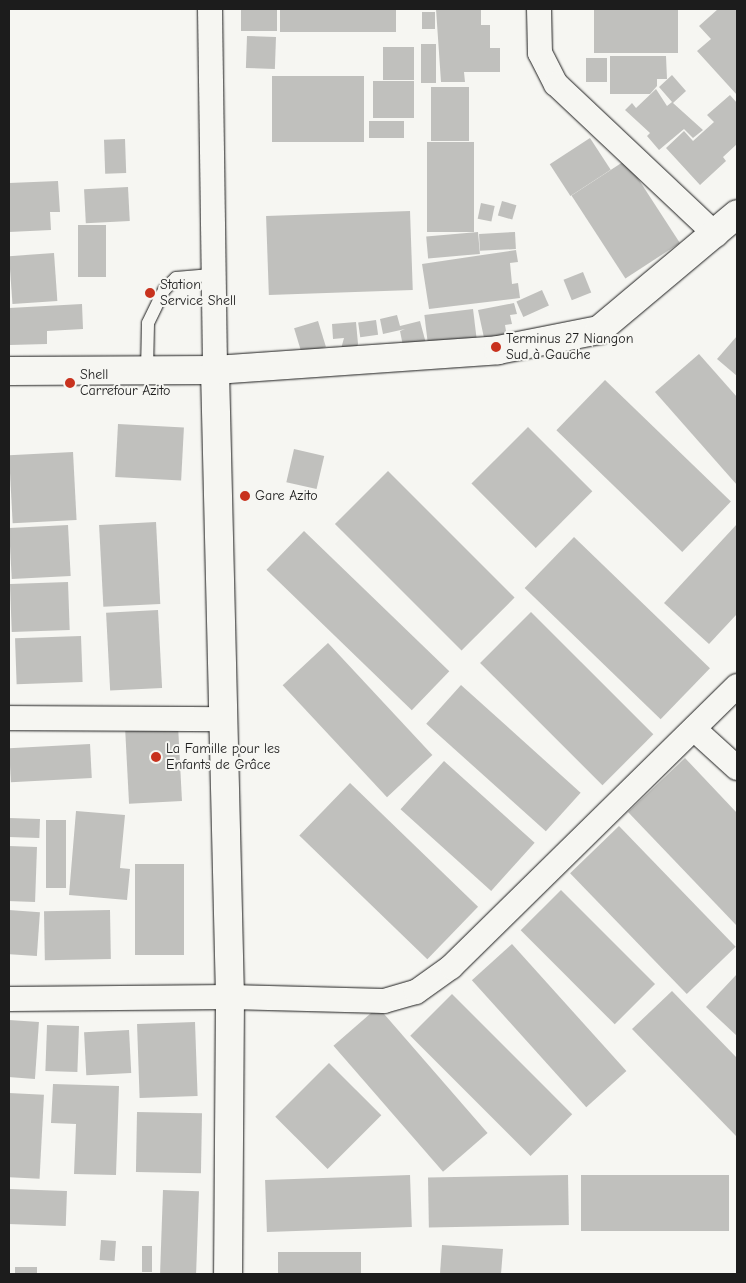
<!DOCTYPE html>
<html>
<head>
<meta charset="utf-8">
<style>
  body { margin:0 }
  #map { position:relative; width:746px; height:1283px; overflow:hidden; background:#f6f6f2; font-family:"Comic Neue",sans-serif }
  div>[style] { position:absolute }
  .building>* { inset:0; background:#c0c0bd; transform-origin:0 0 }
  .roads { filter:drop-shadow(0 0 1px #1c1c1c) drop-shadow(0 0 1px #1c1c1c) }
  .lane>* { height:12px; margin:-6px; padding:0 6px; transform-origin:6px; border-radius:6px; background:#f6f6f2 }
  .street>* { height:24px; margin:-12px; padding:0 12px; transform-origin:12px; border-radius:12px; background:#f6f6f2 }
  .secondary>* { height:28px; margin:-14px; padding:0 14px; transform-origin:14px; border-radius:14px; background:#f6f6f2 }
  .dots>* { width:14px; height:14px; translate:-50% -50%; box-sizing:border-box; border:2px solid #f6f6f2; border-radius:50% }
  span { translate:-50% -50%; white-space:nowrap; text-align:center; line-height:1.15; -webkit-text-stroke:4px #f6f6f2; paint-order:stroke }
  .poi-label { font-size:14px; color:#1c1c1c }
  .left { translate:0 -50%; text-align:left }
  .frame { position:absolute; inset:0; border:10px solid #1c1c1c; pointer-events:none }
</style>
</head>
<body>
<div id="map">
  <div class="building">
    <i style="left:241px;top:9px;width:36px;height:22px"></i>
    <i style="left:280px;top:9px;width:116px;height:23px"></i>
    <i style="clip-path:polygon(436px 9px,481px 9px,481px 25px,490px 25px,490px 48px,500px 48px,500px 72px,464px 72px,465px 82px,441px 82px)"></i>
    <i style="left:594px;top:9px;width:84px;height:44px"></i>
    <i style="clip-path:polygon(718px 9px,737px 9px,737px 95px,697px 51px,711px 39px,699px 26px)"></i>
    <i style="left:422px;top:12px;width:13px;height:17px"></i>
    <i style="left:247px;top:36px;width:29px;height:32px;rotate:2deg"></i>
    <i style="left:421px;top:44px;width:15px;height:39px"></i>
    <i style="left:383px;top:47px;width:31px;height:33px"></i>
    <i style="clip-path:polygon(610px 56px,666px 56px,667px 79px,657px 79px,657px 86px,650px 94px,610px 94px)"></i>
    <i style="left:586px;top:58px;width:21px;height:24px"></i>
    <i style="clip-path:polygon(672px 75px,686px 91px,673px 103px,703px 130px,693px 138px,684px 129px,659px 150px,647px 136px,650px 133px,625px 110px,632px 103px,636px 108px,656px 89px,667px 106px,672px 102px,659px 87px)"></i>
    <i style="left:272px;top:76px;width:92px;height:66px"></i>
    <i style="left:373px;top:81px;width:41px;height:37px"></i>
    <i style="left:431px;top:87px;width:38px;height:54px"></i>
    <i style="clip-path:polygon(730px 95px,737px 103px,737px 144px,723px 157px,726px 161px,700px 185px,666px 148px,684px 131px,693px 141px,714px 122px,707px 115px)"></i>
    <i style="left:369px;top:121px;width:35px;height:17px"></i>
    <i style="left:590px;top:138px;width:38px;height:48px;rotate:57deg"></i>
    <i style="left:125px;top:139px;width:34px;height:21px;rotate:88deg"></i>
    <i style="left:427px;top:142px;width:47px;height:90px"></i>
    <i style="left:626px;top:160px;width:99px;height:65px;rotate:57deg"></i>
    <i style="clip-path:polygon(58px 181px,60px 212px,50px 212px,51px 230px,9px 232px,9px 183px)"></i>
    <i style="left:128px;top:187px;width:34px;height:44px;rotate:87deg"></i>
    <i style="left:502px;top:201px;width:15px;height:15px;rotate:16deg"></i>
    <i style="left:481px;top:203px;width:14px;height:16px;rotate:12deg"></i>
    <i style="left:410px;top:211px;width:79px;height:144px;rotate:88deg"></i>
    <i style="left:78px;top:225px;width:28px;height:52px"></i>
    <i style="left:478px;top:232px;width:22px;height:52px;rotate:85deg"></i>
    <i style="left:515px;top:232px;width:17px;height:36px;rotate:87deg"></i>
    <i style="clip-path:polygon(516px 250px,518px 262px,510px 263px,512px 284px,518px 283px,520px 298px,429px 309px,422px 264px)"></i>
    <i style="left:54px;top:253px;width:48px;height:45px;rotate:86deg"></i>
    <i style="left:583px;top:272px;width:22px;height:21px;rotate:68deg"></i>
    <i style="left:542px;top:290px;width:17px;height:28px;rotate:66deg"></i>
    <i style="clip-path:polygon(514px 303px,517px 314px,510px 315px,512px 324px,505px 325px,508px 343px,486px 347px,478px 310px)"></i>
    <i style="clip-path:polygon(82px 304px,83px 329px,47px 331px,47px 344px,10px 345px,9px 308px)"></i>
    <i style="left:473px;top:309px;width:38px;height:49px;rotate:83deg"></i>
    <i style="clip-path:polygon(397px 315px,400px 326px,420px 321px,428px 351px,405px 356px,400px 331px,405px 329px,383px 334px,380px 319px)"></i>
    <i style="left:376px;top:320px;width:15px;height:18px;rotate:82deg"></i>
    <i style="left:318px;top:321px;width:27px;height:25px;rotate:73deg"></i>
    <i style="clip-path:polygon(356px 322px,358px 344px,354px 355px,339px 356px,344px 338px,333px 339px,332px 324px)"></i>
    <i style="clip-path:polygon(737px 336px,737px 376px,717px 359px)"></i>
    <i style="clip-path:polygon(699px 354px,737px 397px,737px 485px,655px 392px)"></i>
    <i style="left:605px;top:380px;width:175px;height:70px;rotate:44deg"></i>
    <i style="left:118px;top:424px;width:66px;height:53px;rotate:3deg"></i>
    <i style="left:528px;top:427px;width:91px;height:80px;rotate:45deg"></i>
    <i style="left:294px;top:449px;width:31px;height:34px;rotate:13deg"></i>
    <i style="left:73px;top:452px;width:68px;height:64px;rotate:87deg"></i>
    <i style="left:388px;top:471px;width:179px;height:75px;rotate:45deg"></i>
    <i style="left:156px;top:522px;width:82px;height:57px;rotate:87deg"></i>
    <i style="clip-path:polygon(737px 524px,737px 614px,709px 644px,664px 603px)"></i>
    <i style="left:68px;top:525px;width:51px;height:59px;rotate:87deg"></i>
    <i style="left:304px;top:531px;width:202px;height:54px;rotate:44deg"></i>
    <i style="left:574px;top:537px;width:189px;height:71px;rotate:44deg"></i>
    <i style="left:68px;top:582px;width:48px;height:58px;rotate:88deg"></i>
    <i style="left:158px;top:610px;width:78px;height:52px;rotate:87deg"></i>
    <i style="left:531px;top:612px;width:173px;height:72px;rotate:45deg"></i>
    <i style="left:81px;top:636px;width:46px;height:66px;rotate:88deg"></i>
    <i style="left:328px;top:643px;width:153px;height:62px;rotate:47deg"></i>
    <i style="left:461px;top:685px;width:161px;height:52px;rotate:42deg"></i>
    <i style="left:178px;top:725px;width:76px;height:53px;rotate:87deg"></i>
    <i style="left:90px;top:744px;width:34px;height:81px;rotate:87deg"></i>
    <i style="clip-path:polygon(685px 758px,737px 813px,737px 926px,628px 812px)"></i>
    <i style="left:444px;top:761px;width:122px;height:65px;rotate:42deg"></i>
    <i style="left:350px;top:783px;width:178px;height:73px;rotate:44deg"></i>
    <i style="clip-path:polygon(76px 811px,125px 815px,120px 868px,130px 869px,127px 900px,69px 895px)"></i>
    <i style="left:9px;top:818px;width:31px;height:19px;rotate:2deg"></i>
    <i style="left:46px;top:820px;width:20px;height:68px"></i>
    <i style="left:619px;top:826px;width:168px;height:68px;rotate:46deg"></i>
    <i style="left:9px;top:846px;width:28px;height:55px;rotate:2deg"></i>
    <i style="left:135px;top:864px;width:49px;height:91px"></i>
    <i style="left:561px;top:890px;width:133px;height:57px;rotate:45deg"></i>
    <i style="left:9px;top:910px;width:31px;height:44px;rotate:4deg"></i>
    <i style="left:110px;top:910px;width:49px;height:66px;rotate:89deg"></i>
    <i style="left:512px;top:944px;width:171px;height:54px;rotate:48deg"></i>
    <i style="clip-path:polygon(737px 974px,737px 1036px,706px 1007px)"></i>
    <i style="clip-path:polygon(672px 991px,737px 1058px,737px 1137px,632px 1029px)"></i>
    <i style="left:452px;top:994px;width:170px;height:59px;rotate:45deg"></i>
    <i style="left:378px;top:1007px;width:167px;height:59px;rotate:49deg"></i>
    <i style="left:9px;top:1020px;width:30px;height:57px;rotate:4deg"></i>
    <i style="left:195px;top:1022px;width:74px;height:58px;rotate:88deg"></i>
    <i style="left:47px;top:1025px;width:32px;height:46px;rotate:2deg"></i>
    <i style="left:129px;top:1030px;width:43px;height:45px;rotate:87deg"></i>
    <i style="left:329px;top:1063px;width:74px;height:76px;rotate:45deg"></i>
    <i style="clip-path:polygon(53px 1084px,119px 1086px,116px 1175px,74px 1174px,76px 1124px,51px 1123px)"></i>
    <i style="left:9px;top:1093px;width:35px;height:84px;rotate:3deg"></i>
    <i style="left:137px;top:1112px;width:65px;height:60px;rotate:1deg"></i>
    <i style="left:410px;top:1175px;width:52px;height:145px;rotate:88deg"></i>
    <i style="left:568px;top:1175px;width:50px;height:140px;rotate:89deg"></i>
    <i style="left:581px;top:1175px;width:148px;height:56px"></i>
    <i style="left:9px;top:1189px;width:58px;height:35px;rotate:2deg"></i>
    <i style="left:163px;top:1190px;width:36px;height:84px;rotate:2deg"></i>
    <i style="left:101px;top:1240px;width:15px;height:20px;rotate:4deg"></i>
    <i style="clip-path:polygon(442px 1245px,503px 1249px,501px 1274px,440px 1274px)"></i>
    <i style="left:142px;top:1246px;width:10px;height:26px"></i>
    <i style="left:361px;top:1252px;width:22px;height:83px;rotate:90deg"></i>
    <i style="left:15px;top:1267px;width:22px;height:7px"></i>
  </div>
  <div class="roads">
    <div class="lane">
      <i style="left:147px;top:371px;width:48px;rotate:-88.8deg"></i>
      <i style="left:148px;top:323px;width:37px;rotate:-64deg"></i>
      <i style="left:164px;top:290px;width:17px;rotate:-45deg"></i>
      <i style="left:176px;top:278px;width:38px;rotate:-5deg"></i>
    </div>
    <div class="street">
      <i style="left:210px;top:9px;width:361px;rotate:89.2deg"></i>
      <i style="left:539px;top:9px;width:44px;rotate:88.7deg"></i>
      <i style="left:540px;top:53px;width:35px;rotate:63deg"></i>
      <i style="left:556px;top:84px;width:220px;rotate:43.3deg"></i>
      <i style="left:9px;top:718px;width:215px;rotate:0.3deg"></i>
      <i style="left:694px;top:729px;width:58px;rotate:42.2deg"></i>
      <i style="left:9px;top:999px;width:221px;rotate:-0.5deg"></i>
      <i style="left:230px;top:997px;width:154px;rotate:1.5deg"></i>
      <i style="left:384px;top:1001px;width:33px;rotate:-16deg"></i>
      <i style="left:416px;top:992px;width:43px;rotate:-35.5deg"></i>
      <i style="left:451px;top:967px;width:401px;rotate:-44.5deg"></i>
    </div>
    <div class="secondary">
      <i style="left:215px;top:370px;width:627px;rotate:88.63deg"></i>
      <i style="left:230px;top:997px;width:277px;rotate:90.4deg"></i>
      <i style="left:9px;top:371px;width:206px;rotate:-0.3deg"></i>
      <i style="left:215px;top:370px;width:284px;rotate:-4deg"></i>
      <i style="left:498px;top:350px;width:103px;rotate:-11.2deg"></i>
      <i style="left:599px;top:330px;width:180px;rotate:-40deg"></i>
    </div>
  </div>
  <div class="dots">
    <i style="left:150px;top:293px;background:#c8321e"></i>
    <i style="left:496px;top:347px;background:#c8321e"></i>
    <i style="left:70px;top:383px;background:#c8321e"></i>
    <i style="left:245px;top:496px;background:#c8321e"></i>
    <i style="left:156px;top:757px;background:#c8321e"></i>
  </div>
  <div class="poi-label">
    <span class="left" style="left:160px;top:293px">Station<br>Service Shell</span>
    <span class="left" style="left:506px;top:347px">Terminus 27 Niangon<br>Sud à Gauche</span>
    <span class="left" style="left:80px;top:383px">Shell<br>Carrefour Azito</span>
    <span class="left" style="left:255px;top:496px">Gare Azito</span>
    <span class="left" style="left:166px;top:757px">La Famille pour les<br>Enfants de Grâce</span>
  </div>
  <div class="frame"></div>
</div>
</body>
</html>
